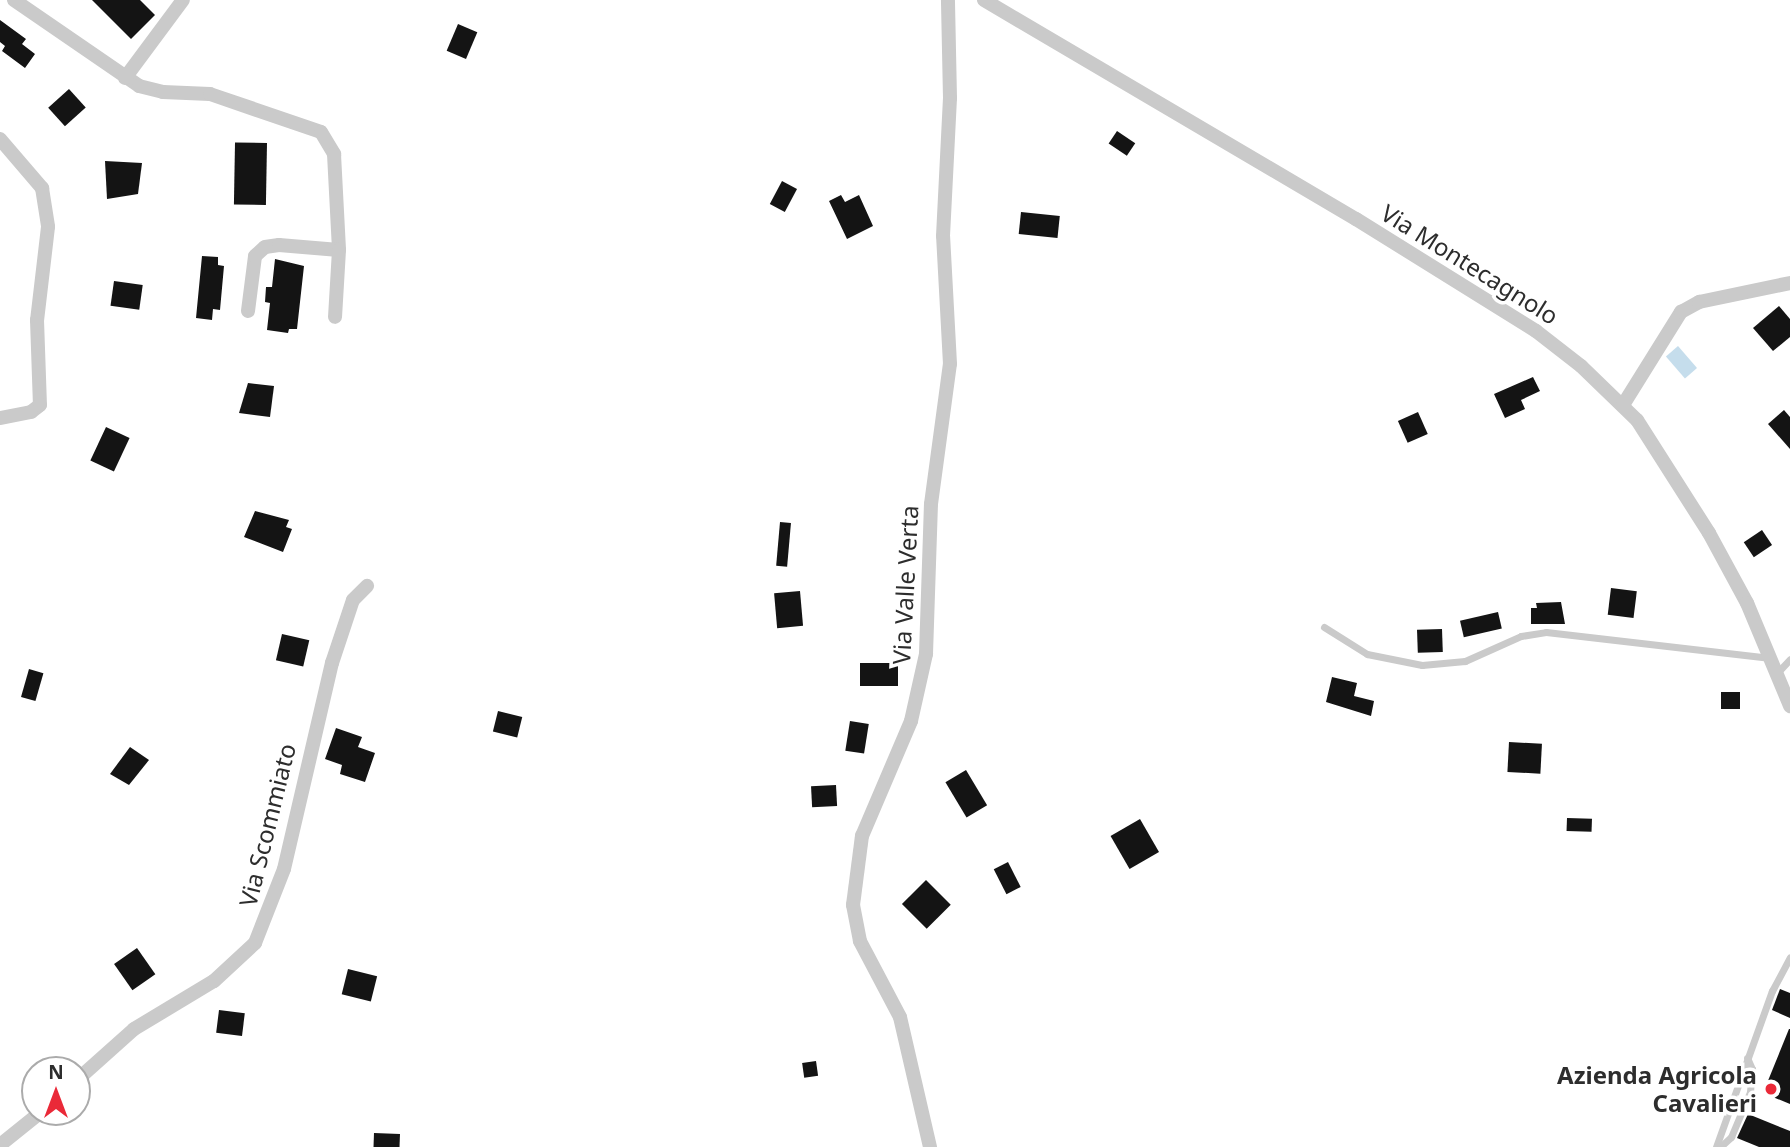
<!DOCTYPE html>
<html>
<head>
<meta charset="utf-8">
<style>
  body { margin:0 }
  #map { position:relative; width:1790px; height:1147px; overflow:hidden; background:#fff; font-family:"Noto Sans",sans-serif }
  div>[style] { position:absolute }
  .water>* { inset:0; background:#c5ddec; transform-origin:0 0 }
  .building>* { inset:0; background:#141414; transform-origin:0 0 }
  .service>* { height:7px; margin:-3.5px; padding:0 3.5px; transform-origin:3.5px; border-radius:3.5px; background:#cacaca }
  .minor>* { height:14px; margin:-7px; padding:0 7px; transform-origin:7px; border-radius:7px; background:#cacaca }
  .dots>* { width:19px; height:19px; translate:-50% -50%; box-sizing:border-box; border:4px solid #fff; border-radius:50% }
  span { translate:-50% -50%; white-space:nowrap; text-align:center; line-height:1.15; -webkit-text-stroke:7px #fff; paint-order:stroke }
  .street-label { font-size:24px; color:#2d2d2d }
  .poi-label { font-size:24px; color:#2d2d2d; font-weight:700 }
  .right { translate:-100% -50%; text-align:right }
  .north { position:absolute; left:21px; top:1056px; width:70px; height:70px; box-sizing:border-box; background:#fff; border:2px solid #ababab; border-radius:50%; rotate:0deg; font-size:19px; font-weight:700; line-height:28px; text-align:center; color:#2d2d2d }
  .north::after { content:''; display:block; margin:auto; width:24px; height:32px; background:#ea2938; clip-path:polygon(50% 0,100% 100%,50% 72%,0 100%) }
</style>
</head>
<body>
<div id="map">
  <div class="water">
    <i style="left:1678px;top:346px;width:29px;height:16px;rotate:49deg"></i>
  </div>
  <div class="building">
    <i style="clip-path:polygon(92px 0,140px 0,155px 15px,131px 39px)"></i>
    <i style="clip-path:polygon(0 20px,26px 39px,22px 44px,35px 54px,25px 68px,2px 51px,5px 46px,0 42px)"></i>
    <i style="left:458px;top:24px;width:21px;height:29px;rotate:23deg"></i>
    <i style="left:69px;top:89px;width:25px;height:28px;rotate:48deg"></i>
    <i style="left:1117px;top:131px;width:22px;height:15px;rotate:34deg"></i>
    <i style="left:267px;top:143px;width:62px;height:32px;rotate:91deg"></i>
    <i style="clip-path:polygon(105px 161px,142px 163px,138px 194px,107px 199px)"></i>
    <i style="left:782px;top:181px;width:17px;height:26px;rotate:28deg"></i>
    <i style="clip-path:polygon(841px 195px,845px 202px,859px 195px,873px 226px,847px 239px,829px 201px)"></i>
    <i style="left:1021px;top:212px;width:39px;height:22px;rotate:6deg"></i>
    <i style="clip-path:polygon(202px 256px,218px 257px,218px 265px,224px 266px,220px 310px,213px 309px,212px 320px,196px 318px)"></i>
    <i style="clip-path:polygon(275px 259px,304px 266px,297px 329px,289px 329px,288px 333px,267px 330px,270px 303px,265px 302px,266px 287px,272px 287px)"></i>
    <i style="left:114px;top:281px;width:29px;height:25px;rotate:8deg"></i>
    <i style="clip-path:polygon(1779px 306px,1790px 319px,1790px 337px,1773px 351px,1753px 328px)"></i>
    <i style="clip-path:polygon(1533px 377px,1540px 391px,1521px 400px,1525px 409px,1505px 418px,1494px 394px)"></i>
    <i style="clip-path:polygon(248px 383px,274px 386px,270px 417px,239px 413px)"></i>
    <i style="clip-path:polygon(1784px 410px,1790px 417px,1790px 449px,1768px 424px)"></i>
    <i style="left:1418px;top:412px;width:24px;height:22px;rotate:66deg"></i>
    <i style="left:106px;top:427px;width:26px;height:37px;rotate:25deg"></i>
    <i style="clip-path:polygon(255px 511px,289px 520px,286px 527px,292px 529px,283px 552px,244px 537px)"></i>
    <i style="left:780px;top:522px;width:11px;height:44px;rotate:5deg"></i>
    <i style="left:1762px;top:530px;width:18px;height:22px;rotate:56deg"></i>
    <i style="left:1611px;top:588px;width:26px;height:27px;rotate:7deg"></i>
    <i style="left:800px;top:591px;width:35px;height:26px;rotate:85deg"></i>
    <i style="clip-path:polygon(1561px 602px,1565px 624px,1531px 624px,1531px 608px,1537px 608px,1536px 603px)"></i>
    <i style="left:1498px;top:612px;width:17px;height:39px;rotate:77deg"></i>
    <i style="left:1442px;top:629px;width:23px;height:25px;rotate:88deg"></i>
    <i style="left:282px;top:634px;width:28px;height:27px;rotate:13deg"></i>
    <i style="left:860px;top:663px;width:38px;height:23px"></i>
    <i style="left:29px;top:669px;width:15px;height:29px;rotate:16deg"></i>
    <i style="clip-path:polygon(1332px 677px,1357px 683px,1354px 696px,1374px 701px,1371px 716px,1326px 702px)"></i>
    <i style="left:1721px;top:692px;width:19px;height:17px"></i>
    <i style="left:498px;top:711px;width:25px;height:21px;rotate:14deg"></i>
    <i style="left:850px;top:721px;width:19px;height:30px;rotate:9deg"></i>
    <i style="clip-path:polygon(336px 728px,362px 737px,358px 747px,375px 753px,365px 782px,340px 774px,342px 765px,325px 759px)"></i>
    <i style="left:1509px;top:742px;width:33px;height:30px;rotate:3deg"></i>
    <i style="clip-path:polygon(130px 747px,149px 760px,129px 785px,110px 774px)"></i>
    <i style="left:966px;top:770px;width:41px;height:24px;rotate:59deg"></i>
    <i style="left:836px;top:785px;width:21px;height:25px;rotate:87deg"></i>
    <i style="left:1567px;top:818px;width:25px;height:13px;rotate:2deg"></i>
    <i style="left:1140px;top:819px;width:38px;height:34px;rotate:60deg"></i>
    <i style="left:1008px;top:862px;width:28px;height:16px;rotate:63deg"></i>
    <i style="left:926px;top:880px;width:35px;height:34px;rotate:45deg"></i>
    <i style="left:137px;top:948px;width:32px;height:28px;rotate:55deg"></i>
    <i style="left:348px;top:969px;width:30px;height:26px;rotate:14deg"></i>
    <i style="clip-path:polygon(1780px 989px,1790px 993px,1790px 1018px,1772px 1010px)"></i>
    <i style="left:219px;top:1010px;width:26px;height:23px;rotate:7deg"></i>
    <i style="clip-path:polygon(1789px 1029px,1790px 1029px,1790px 1104px,1763px 1093px)"></i>
    <i style="left:816px;top:1061px;width:15px;height:14px;rotate:82deg"></i>
    <i style="clip-path:polygon(1748px 1114px,1790px 1131px,1790px 1147px,1759px 1147px,1737px 1138px)"></i>
    <i style="left:374px;top:1133px;width:26px;height:14px;rotate:2deg"></i>
  </div>
  <div class="service">
    <i style="left:1324px;top:627px;width:51px;rotate:32.1deg"></i>
    <i style="left:1367px;top:654px;width:56px;rotate:11.3deg"></i>
    <i style="left:1422px;top:665px;width:43px;rotate:-5.3deg"></i>
    <i style="left:1465px;top:661px;width:61px;rotate:-24.1deg"></i>
    <i style="left:1521px;top:636px;width:25px;rotate:-9deg"></i>
    <i style="left:1546px;top:632px;width:226px;rotate:6.6deg"></i>
    <i style="left:1777px;top:673px;width:19px;rotate:-47deg"></i>
    <i style="left:1716px;top:1147px;width:166px;rotate:-70.3deg"></i>
    <i style="left:1772px;top:991px;width:38px;rotate:-62deg"></i>
    <i style="left:1720px;top:1147px;width:15px;rotate:-42deg"></i>
    <i style="left:1731px;top:1137px;width:49px;rotate:-67.1deg"></i>
    <i style="left:1750px;top:1092px;width:23px;rotate:-85deg"></i>
    <i style="left:1752px;top:1069px;width:12px;rotate:-114deg"></i>
  </div>
  <div class="minor">
    <i style="left:14px;top:0;width:152px;rotate:34.5deg"></i>
    <i style="left:139px;top:86px;width:25px;rotate:14deg"></i>
    <i style="left:163px;top:92px;width:47px;rotate:2.4deg"></i>
    <i style="left:210px;top:94px;width:117px;rotate:18.9deg"></i>
    <i style="left:321px;top:132px;width:26px;rotate:59deg"></i>
    <i style="left:334px;top:154px;width:96px;rotate:87deg"></i>
    <i style="left:984px;top:0;width:432px;rotate:30.5deg"></i>
    <i style="left:1356px;top:219px;width:212px;rotate:31.9deg"></i>
    <i style="left:1536px;top:331px;width:57px;rotate:37.9deg"></i>
    <i style="left:1581px;top:366px;width:78px;rotate:44deg"></i>
    <i style="left:1637px;top:420px;width:134px;rotate:57.5deg"></i>
    <i style="left:1709px;top:533px;width:80px;rotate:61.5deg"></i>
    <i style="left:1747px;top:603px;width:112px;rotate:67.3deg"></i>
    <i style="left:125px;top:78px;width:97px;rotate:-53.4deg"></i>
    <i style="left:0;top:139px;width:65px;rotate:49.4deg"></i>
    <i style="left:42px;top:188px;width:39px;rotate:81deg"></i>
    <i style="left:48px;top:227px;width:94px;rotate:96.7deg"></i>
    <i style="left:37px;top:320px;width:85px;rotate:88deg"></i>
    <i style="left:40px;top:405px;width:11px;rotate:142deg"></i>
    <i style="left:31px;top:412px;width:32px;rotate:169deg"></i>
    <i style="left:248px;top:311px;width:55px;rotate:-82.7deg"></i>
    <i style="left:255px;top:256px;width:13px;rotate:-42deg"></i>
    <i style="left:265px;top:247px;width:14px;rotate:-8deg"></i>
    <i style="left:279px;top:245px;width:60px;rotate:4.8deg"></i>
    <i style="left:339px;top:250px;width:67px;rotate:93.4deg"></i>
    <i style="left:1623px;top:405px;width:110px;rotate:-58.1deg"></i>
    <i style="left:1681px;top:312px;width:21px;rotate:-29deg"></i>
    <i style="left:1699px;top:302px;width:93px;rotate:-11.8deg"></i>
    <i style="left:77px;top:1080px;width:76px;rotate:-41.8deg"></i>
    <i style="left:134px;top:1029px;width:93px;rotate:-31deg"></i>
    <i style="left:214px;top:981px;width:56px;rotate:-42.8deg"></i>
    <i style="left:255px;top:943px;width:79px;rotate:-68.6deg"></i>
    <i style="left:284px;top:869px;width:212px;rotate:-76.9deg"></i>
    <i style="left:332px;top:663px;width:66px;rotate:-71.6deg"></i>
    <i style="left:353px;top:600px;width:20px;rotate:-45deg"></i>
    <i style="left:0;top:1145px;width:53px;rotate:-38.8deg"></i>
    <i style="left:930px;top:1147px;width:133px;rotate:-103deg"></i>
    <i style="left:900px;top:1017px;width:86px;rotate:-117.8deg"></i>
    <i style="left:860px;top:941px;width:37px;rotate:-101deg"></i>
    <i style="left:853px;top:905px;width:70px;rotate:-82.6deg"></i>
    <i style="left:862px;top:836px;width:125px;rotate:-66.9deg"></i>
    <i style="left:911px;top:721px;width:69px;rotate:-77.4deg"></i>
    <i style="left:926px;top:654px;width:150px;rotate:-88.1deg"></i>
    <i style="left:931px;top:504px;width:141px;rotate:-82.3deg"></i>
    <i style="left:950px;top:364px;width:128px;rotate:-93.1deg"></i>
    <i style="left:943px;top:236px;width:138px;rotate:-87.1deg"></i>
    <i style="left:950px;top:98px;width:98px;rotate:-91.2deg"></i>
  </div>
  <div class="dots">
    <i style="left:1771px;top:1089px;background:#ea2938"></i>
  </div>
  <div class="street-label">
    <span style="left:1470px;top:264px;rotate:32deg">Via Montecagnolo</span>
    <span style="left:905px;top:585px;rotate:-87deg">Via Valle Verta</span>
    <span style="left:267px;top:825px;rotate:-76deg">Via Scommiato</span>
  </div>
  <div class="poi-label">
    <span class="right" style="left:1757px;top:1089px">Azienda Agricola<br>Cavalieri</span>
  </div>
  <div class="north">N</div>
</div>
</body>
</html>
